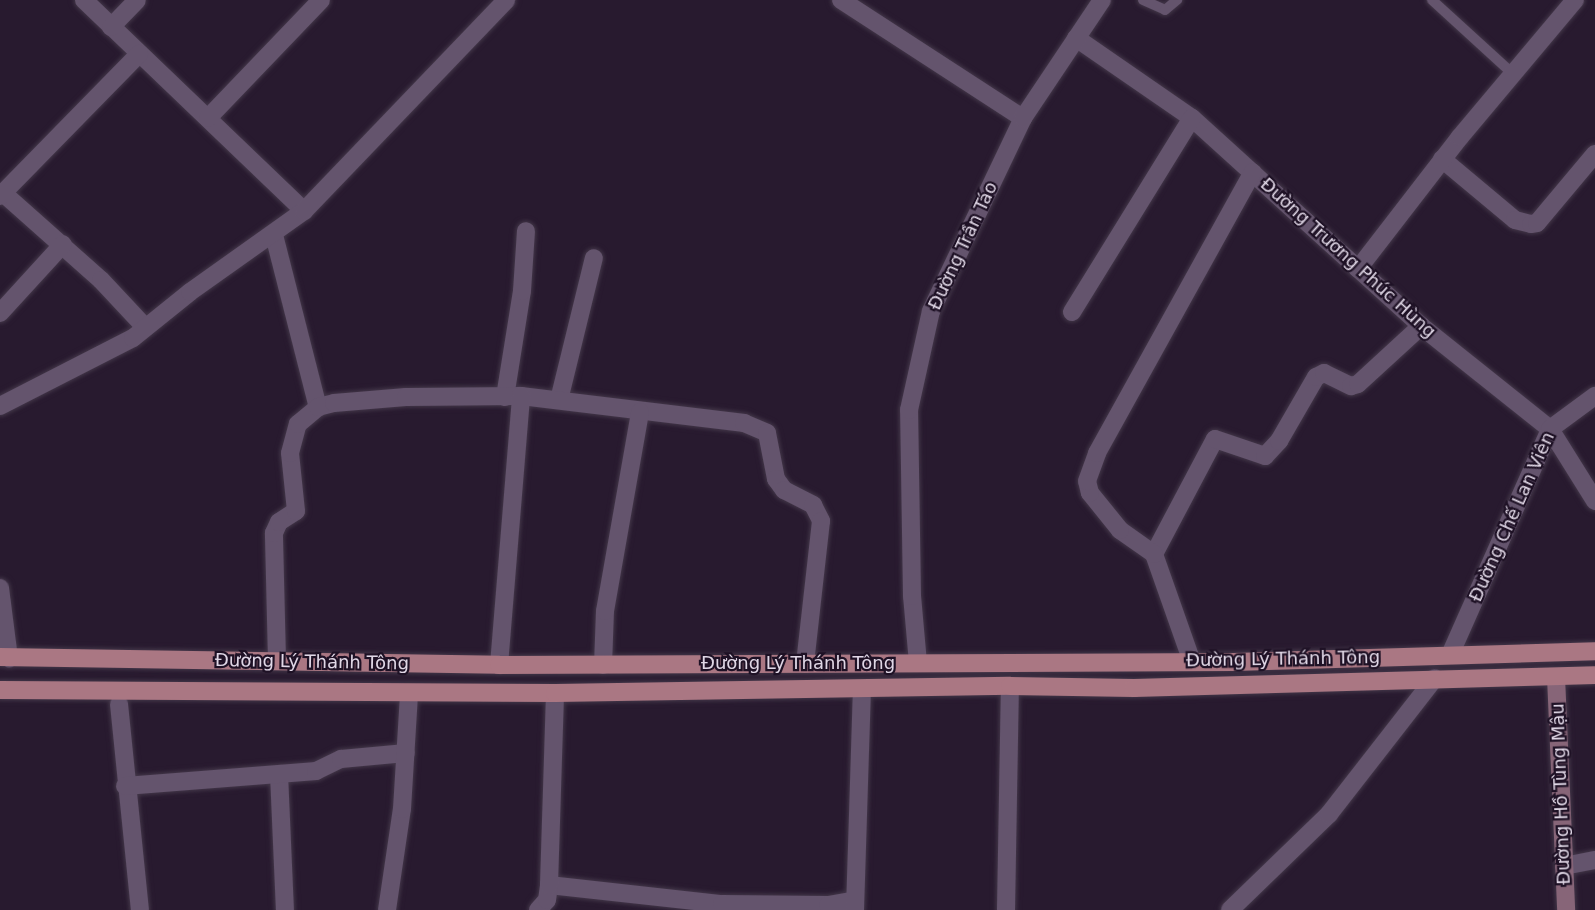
<!DOCTYPE html>
<html>
<head>
<meta charset="utf-8">
<style>
  body { margin:0 }
  #map { position:relative; width:1595px; height:910px; overflow:hidden; background:#281a2f; font-family:"DejaVu Sans",sans-serif }
  div>[style] { position:absolute }
  .roads { filter:drop-shadow(0 0 2px #433749) drop-shadow(0 0 2px #433749) }
  .lane>* { height:10px; margin:-5px; padding:0 5px; transform-origin:5px; border-radius:5px; background:#64546d }
  .street>* { height:18px; margin:-9px; padding:0 9px; transform-origin:9px; border-radius:9px; background:#64546d }
  .secondary>* { height:18px; margin:-9px; padding:0 9px; transform-origin:9px; border-radius:9px; background:#876578 }
  .primary>* { height:18px; margin:-9px; padding:0 9px; transform-origin:9px; border-radius:9px; background:#aa7783 }
  span { translate:-50% -50%; white-space:nowrap; text-align:center; line-height:1.15; -webkit-text-stroke:4.5px #1e1125; paint-order:stroke }
  .street-label { font-size:18px; color:#e0d7e6 }
</style>
</head>
<body>
<div id="map">
  <div class="roads">
    <div class="lane">
      <i style="left:1143px;top:0;width:24px;rotate:24deg"></i>
      <i style="left:1165px;top:10px;width:16px;rotate:-40deg"></i>
      <i style="left:1432px;top:0;width:110px;rotate:42.4deg"></i>
    </div>
    <div class="street">
      <i style="left:84px;top:0;width:305px;rotate:43.8deg"></i>
      <i style="left:841px;top:0;width:217px;rotate:33deg"></i>
      <i style="left:111px;top:27px;width:37px;rotate:-46deg"></i>
      <i style="left:1076px;top:38px;width:141px;rotate:34.6deg"></i>
      <i style="left:1192px;top:118px;width:309px;rotate:42.2deg"></i>
      <i style="left:1421px;top:326px;width:165px;rotate:38.6deg"></i>
      <i style="left:1550px;top:429px;width:85px;rotate:58deg"></i>
      <i style="left:208px;top:118px;width:163px;rotate:-46.2deg"></i>
      <i style="left:1442px;top:159px;width:95px;rotate:39.9deg"></i>
      <i style="left:1515px;top:220px;width:16px;rotate:14deg"></i>
      <i style="left:1531px;top:224px;width:6px;rotate:-9deg"></i>
      <i style="left:1537px;top:223px;width:90px;rotate:-50deg"></i>
      <i style="left:3px;top:193px;width:131px;rotate:41.6deg"></i>
      <i style="left:101px;top:280px;width:64px;rotate:46.9deg"></i>
      <i style="left:0;top:196px;width:199px;rotate:-45.6deg"></i>
      <i style="left:274px;top:235px;width:178px;rotate:75.7deg"></i>
      <i style="left:1358px;top:269px;width:167px;rotate:-52.3deg"></i>
      <i style="left:1460px;top:137px;width:179px;rotate:-50deg"></i>
      <i style="left:1072px;top:312px;width:228px;rotate:-58.3deg"></i>
      <i style="left:0;top:313px;width:93px;rotate:-47.6deg"></i>
      <i style="left:505px;top:397px;width:107px;rotate:-80.9deg"></i>
      <i style="left:522px;top:291px;width:60px;rotate:-86.2deg"></i>
      <i style="left:559px;top:400px;width:146px;rotate:-76.2deg"></i>
      <i style="left:0;top:406px;width:149px;rotate:-27.1deg"></i>
      <i style="left:133px;top:338px;width:73px;rotate:-38.9deg"></i>
      <i style="left:190px;top:292px;width:140px;rotate:-35.4deg"></i>
      <i style="left:304px;top:211px;width:292px;rotate:-46.2deg"></i>
      <i style="left:1154px;top:554px;width:130px;rotate:-62.1deg"></i>
      <i style="left:1215px;top:439px;width:53px;rotate:18.8deg"></i>
      <i style="left:1265px;top:456px;width:21px;rotate:-47deg"></i>
      <i style="left:1279px;top:441px;width:74px;rotate:-60deg"></i>
      <i style="left:1316px;top:377px;width:9px;rotate:-27deg"></i>
      <i style="left:1324px;top:373px;width:30px;rotate:26deg"></i>
      <i style="left:1351px;top:386px;width:7px;rotate:-16deg"></i>
      <i style="left:1358px;top:384px;width:86px;rotate:-42.6deg"></i>
      <i style="left:0;top:588px;width:71px;rotate:82.7deg"></i>
      <i style="left:1450px;top:655px;width:247px;rotate:-66.1deg"></i>
      <i style="left:1550px;top:429px;width:56px;rotate:-36.3deg"></i>
      <i style="left:277px;top:660px;width:127px;rotate:-91.4deg"></i>
      <i style="left:274px;top:533px;width:12px;rotate:-66deg"></i>
      <i style="left:279px;top:522px;width:20px;rotate:-33deg"></i>
      <i style="left:296px;top:511px;width:58px;rotate:-95.9deg"></i>
      <i style="left:290px;top:453px;width:30px;rotate:-75deg"></i>
      <i style="left:298px;top:424px;width:26px;rotate:-40deg"></i>
      <i style="left:318px;top:407px;width:16px;rotate:-14deg"></i>
      <i style="left:334px;top:403px;width:72px;rotate:-4.8deg"></i>
      <i style="left:406px;top:397px;width:115px;rotate:-0.5deg"></i>
      <i style="left:521px;top:396px;width:225px;rotate:6.9deg"></i>
      <i style="left:744px;top:423px;width:25px;rotate:23deg"></i>
      <i style="left:767px;top:433px;width:47px;rotate:78.9deg"></i>
      <i style="left:776px;top:479px;width:14px;rotate:54deg"></i>
      <i style="left:784px;top:490px;width:33px;rotate:27deg"></i>
      <i style="left:813px;top:505px;width:18px;rotate:63deg"></i>
      <i style="left:821px;top:521px;width:144px;rotate:96.4deg"></i>
      <i style="left:1192px;top:662px;width:114px;rotate:-109.4deg"></i>
      <i style="left:1154px;top:554px;width:42px;rotate:-144.8deg"></i>
      <i style="left:1120px;top:530px;width:48px;rotate:-129deg"></i>
      <i style="left:1090px;top:493px;width:12px;rotate:-104deg"></i>
      <i style="left:1087px;top:481px;width:30px;rotate:-70deg"></i>
      <i style="left:1097px;top:453px;width:321px;rotate:-61deg"></i>
      <i style="left:918px;top:663px;width:67px;rotate:-95.1deg"></i>
      <i style="left:912px;top:596px;width:186px;rotate:-90.9deg"></i>
      <i style="left:909px;top:410px;width:101px;rotate:-77.5deg"></i>
      <i style="left:931px;top:311px;width:214px;rotate:-64.5deg"></i>
      <i style="left:1023px;top:118px;width:142px;rotate:-56.2deg"></i>
      <i style="left:499px;top:665px;width:270px;rotate:-85.3deg"></i>
      <i style="left:603px;top:665px;width:54px;rotate:-87.9deg"></i>
      <i style="left:605px;top:611px;width:202px;rotate:-80deg"></i>
      <i style="left:119px;top:704px;width:207px;rotate:84.2deg"></i>
      <i style="left:279px;top:774px;width:136px;rotate:87.5deg"></i>
      <i style="left:125px;top:786px;width:192px;rotate:-4.5deg"></i>
      <i style="left:316px;top:771px;width:28px;rotate:-26deg"></i>
      <i style="left:341px;top:759px;width:65px;rotate:-5.3deg"></i>
      <i style="left:1564px;top:866px;width:32px;rotate:-11deg"></i>
      <i style="left:549px;top:885px;width:174px;rotate:6.3deg"></i>
      <i style="left:722px;top:904px;width:106px;rotate:0.5deg"></i>
      <i style="left:828px;top:905px;width:27px;rotate:-10deg"></i>
      <i style="left:387px;top:910px;width:102px;rotate:-81.6deg"></i>
      <i style="left:402px;top:809px;width:116px;rotate:-86.5deg"></i>
      <i style="left:538px;top:910px;width:13px;rotate:-48deg"></i>
      <i style="left:547px;top:900px;width:15px;rotate:-82deg"></i>
      <i style="left:549px;top:885px;width:192px;rotate:-88.2deg"></i>
      <i style="left:855px;top:910px;width:219px;rotate:-88.2deg"></i>
      <i style="left:1006px;top:910px;width:224px;rotate:-89deg"></i>
      <i style="left:1230px;top:910px;width:138px;rotate:-44.1deg"></i>
      <i style="left:1329px;top:814px;width:172px;rotate:-52.1deg"></i>
    </div>
    <div class="secondary">
      <i style="left:1556px;top:677px;width:233px;rotate:87.5deg"></i>
    </div>
    <div class="primary">
      <i style="left:0;top:657px;width:499px;rotate:0.9deg"></i>
      <i style="left:499px;top:665px;width:735px;rotate:-0.23deg"></i>
      <i style="left:1234px;top:662px;width:361px;rotate:-1.7deg"></i>
      <i style="left:0;top:690px;width:555px;rotate:0.31deg"></i>
      <i style="left:555px;top:693px;width:455px;rotate:-0.9deg"></i>
      <i style="left:1010px;top:686px;width:124px;rotate:0.9deg"></i>
      <i style="left:1134px;top:688px;width:461px;rotate:-1.6deg"></i>
    </div>
  </div>
  <div class="street-label">
    <span style="left:963px;top:246px;rotate:-65deg">Đường Trần Táo</span>
    <span style="left:1348px;top:258px;rotate:42deg">Đường Trương Phúc Hùng</span>
    <span style="left:1512px;top:517px;rotate:-66deg">Đường Chế Lan Viên</span>
    <span style="left:1283px;top:659px;rotate:-1deg">Đường Lý Thánh Tông</span>
    <span style="left:312px;top:662px;rotate:1deg">Đường Lý Thánh Tông</span>
    <span style="left:798px;top:663px">Đường Lý Thánh Tông</span>
    <span style="left:1561px;top:794px;rotate:-92deg">Đường Hồ Tùng Mậu</span>
  </div>
</div>
</body>
</html>
